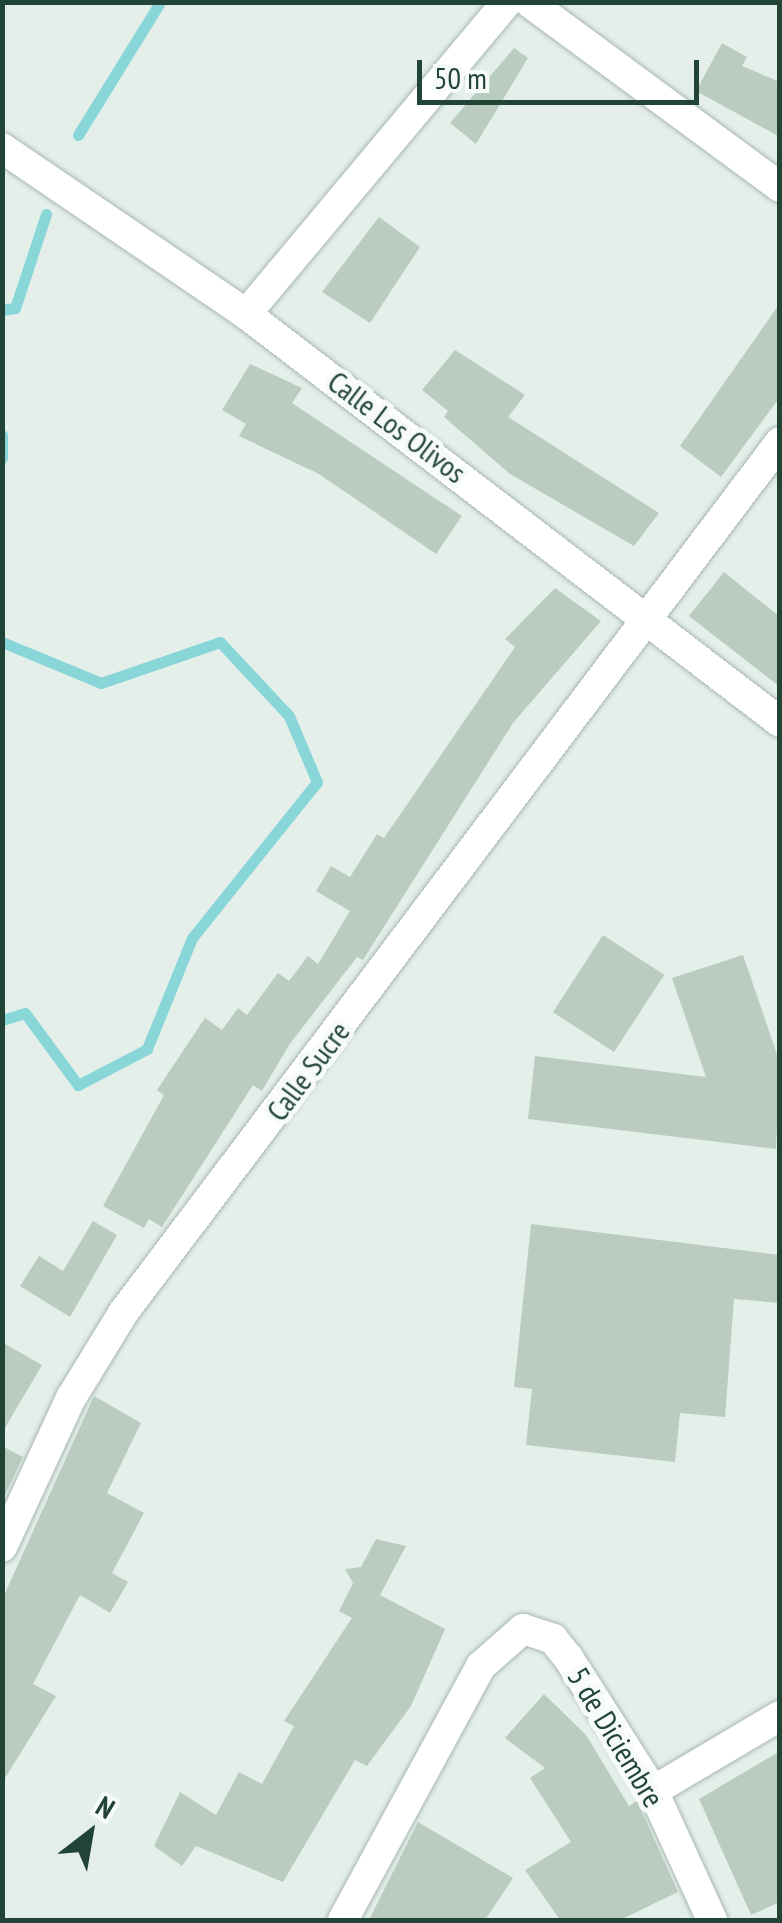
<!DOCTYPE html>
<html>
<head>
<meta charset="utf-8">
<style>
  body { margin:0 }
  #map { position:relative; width:782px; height:1923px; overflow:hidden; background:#e5efea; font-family:"PT Sans Narrow",sans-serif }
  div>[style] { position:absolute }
  .stream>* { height:11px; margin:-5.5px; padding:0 5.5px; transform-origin:5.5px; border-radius:5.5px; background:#89d6d8 }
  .building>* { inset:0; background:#bacbc2; transform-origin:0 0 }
  .roads { filter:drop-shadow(0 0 2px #a7b8b0) drop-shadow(0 0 2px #a7b8b0) }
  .minor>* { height:30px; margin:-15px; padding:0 15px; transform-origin:15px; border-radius:15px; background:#fff }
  span { translate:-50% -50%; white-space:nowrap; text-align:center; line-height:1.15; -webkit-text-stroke:10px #f6fbf8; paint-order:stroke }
  .street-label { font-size:30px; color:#224436 }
  .frame { position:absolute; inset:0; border:5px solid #224436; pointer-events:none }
  .north { position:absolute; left:40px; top:1783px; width:100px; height:100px; -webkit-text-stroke:8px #f6fbf8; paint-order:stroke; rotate:31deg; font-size:28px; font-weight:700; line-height:40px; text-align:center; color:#224436 }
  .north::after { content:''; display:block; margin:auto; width:35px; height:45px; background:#224436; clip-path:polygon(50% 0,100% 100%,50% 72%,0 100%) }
  .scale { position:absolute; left:417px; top:60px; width:282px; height:45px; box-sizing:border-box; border:5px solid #224436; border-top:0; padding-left:12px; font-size:30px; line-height:35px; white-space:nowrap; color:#224436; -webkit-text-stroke:8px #f6fbf8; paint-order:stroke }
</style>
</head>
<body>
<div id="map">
  <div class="stream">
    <i style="left:78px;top:135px;width:156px;rotate:-58.3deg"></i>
    <i style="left:2px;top:310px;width:13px;rotate:-9deg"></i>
    <i style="left:15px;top:308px;width:99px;rotate:-71.7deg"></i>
    <i style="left:2px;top:435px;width:23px;rotate:90deg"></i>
    <i style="left:2px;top:642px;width:107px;rotate:22.5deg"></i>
    <i style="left:101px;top:683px;width:126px;rotate:-19deg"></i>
    <i style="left:220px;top:642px;width:101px;rotate:47deg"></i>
    <i style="left:289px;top:716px;width:72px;rotate:67deg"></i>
    <i style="left:317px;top:782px;width:200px;rotate:128.7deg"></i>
    <i style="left:192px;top:938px;width:120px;rotate:112.1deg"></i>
    <i style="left:147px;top:1049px;width:78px;rotate:152.4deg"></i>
    <i style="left:78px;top:1085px;width:89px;rotate:-126.4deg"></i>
    <i style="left:25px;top:1013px;width:24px;rotate:163deg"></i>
  </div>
  <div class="building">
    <i style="clip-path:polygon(722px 43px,747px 57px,742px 66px,780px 82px,780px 137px,696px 91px)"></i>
    <i style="clip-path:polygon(514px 48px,528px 58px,476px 144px,450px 123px)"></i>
    <i style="clip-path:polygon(379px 217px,420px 247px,370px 323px,322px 292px)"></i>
    <i style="clip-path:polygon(780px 303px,780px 397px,721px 477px,680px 446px)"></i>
    <i style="clip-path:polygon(455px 350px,525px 395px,508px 417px,659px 513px,634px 546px,510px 474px,444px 417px,448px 411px,422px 390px)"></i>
    <i style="clip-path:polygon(250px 364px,302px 388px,292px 403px,462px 516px,436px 554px,319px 474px,239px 436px,246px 424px,222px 410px)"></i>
    <i style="clip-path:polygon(724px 572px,780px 617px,780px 687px,689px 616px)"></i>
    <i style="clip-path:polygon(555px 588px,601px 621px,513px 723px,363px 960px,357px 957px,289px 1045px,262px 1091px,253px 1085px,162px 1227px,149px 1219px,144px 1228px,103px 1206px,164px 1095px,157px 1090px,205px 1018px,222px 1030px,238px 1008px,247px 1015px,278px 973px,289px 981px,308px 956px,318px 964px,350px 911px,316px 891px,331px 866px,350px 877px,377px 834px,384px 838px,515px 647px,505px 639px)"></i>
    <i style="left:603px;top:935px;width:73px;height:92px;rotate:33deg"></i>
    <i style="clip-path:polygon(743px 955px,780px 1063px,776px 1149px,528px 1119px,535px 1056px,706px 1077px,672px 978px)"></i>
    <i style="clip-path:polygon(93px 1221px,117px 1235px,70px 1317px,20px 1286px,39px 1256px,63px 1271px)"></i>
    <i style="clip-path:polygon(531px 1224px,780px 1255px,780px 1303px,734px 1299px,725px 1417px,680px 1413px,675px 1462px,526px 1445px,532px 1389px,514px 1387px)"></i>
    <i style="clip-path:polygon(2px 1342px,42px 1365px,2px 1433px)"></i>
    <i style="clip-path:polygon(94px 1396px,141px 1423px,107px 1493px,144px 1513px,112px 1573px,128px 1582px,110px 1613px,80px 1595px,33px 1684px,56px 1696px,2px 1783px,2px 1600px)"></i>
    <i style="clip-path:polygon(2px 1446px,23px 1457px,2px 1501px)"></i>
    <i style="clip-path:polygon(376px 1539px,406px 1546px,380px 1595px,445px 1629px,411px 1706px,367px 1766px,355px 1760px,283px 1882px,196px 1846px,182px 1866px,154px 1846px,180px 1792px,216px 1815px,239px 1772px,262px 1784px,294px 1726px,284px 1721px,352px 1618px,339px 1611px,353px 1583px,345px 1569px,361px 1567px)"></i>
    <i style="clip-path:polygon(544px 1694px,586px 1735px,629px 1806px,637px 1801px,678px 1892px,620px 1920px,560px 1920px,525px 1870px,571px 1842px,530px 1778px,545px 1768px,505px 1738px)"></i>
    <i style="clip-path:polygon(780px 1751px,780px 1902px,751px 1915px,699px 1799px)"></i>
    <i style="clip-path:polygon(418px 1822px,513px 1878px,485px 1920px,369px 1920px)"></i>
  </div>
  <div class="roads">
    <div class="minor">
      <i style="left:529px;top:2px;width:312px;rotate:36.4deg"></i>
      <i style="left:2px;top:148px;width:295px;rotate:34.2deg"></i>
      <i style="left:246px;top:314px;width:672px;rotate:37.38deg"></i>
      <i style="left:246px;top:314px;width:407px;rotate:-50.1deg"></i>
      <i style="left:2px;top:1547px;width:164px;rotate:-65.2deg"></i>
      <i style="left:71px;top:1398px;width:100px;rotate:-58.5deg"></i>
      <i style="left:123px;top:1313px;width:1091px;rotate:-52.97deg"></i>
      <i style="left:653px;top:1791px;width:147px;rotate:-30.6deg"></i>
      <i style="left:343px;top:1920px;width:289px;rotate:-61.5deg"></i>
      <i style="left:481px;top:1666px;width:56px;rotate:-41.4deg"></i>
      <i style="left:523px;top:1629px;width:32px;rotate:18deg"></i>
      <i style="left:553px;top:1639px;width:26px;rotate:51deg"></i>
      <i style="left:569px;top:1659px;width:156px;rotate:57.5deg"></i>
      <i style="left:653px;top:1791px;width:142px;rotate:65.4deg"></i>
    </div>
  </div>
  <div class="street-label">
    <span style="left:397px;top:427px;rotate:37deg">Calle Los Olivos</span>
    <span style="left:308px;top:1071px;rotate:-53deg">Calle Sucre</span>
    <span style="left:616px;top:1737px;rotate:59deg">5 de Diciembre</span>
  </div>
  <div class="frame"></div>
  <div class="north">N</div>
  <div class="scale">50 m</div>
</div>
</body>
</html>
